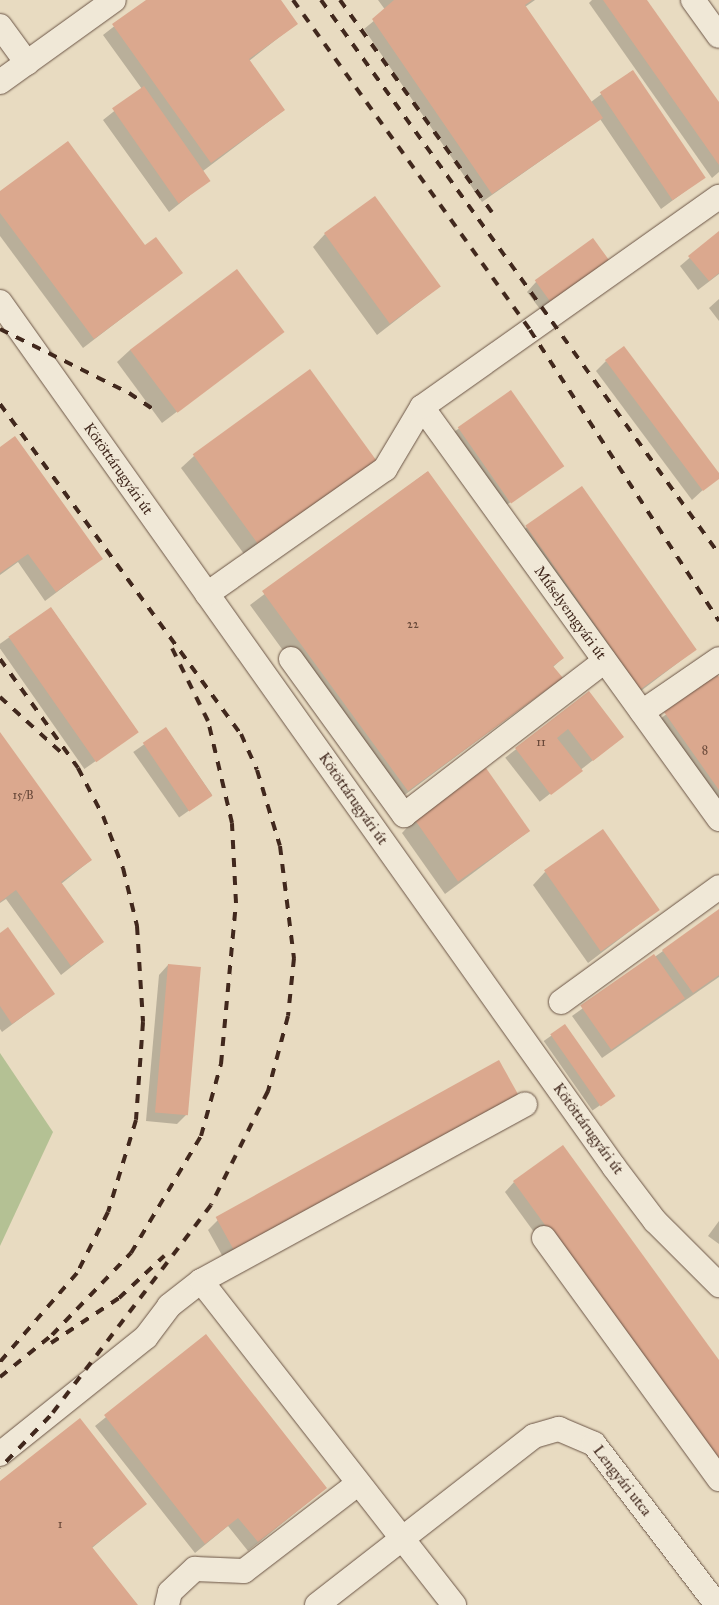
<!DOCTYPE html>
<html>
<head>
<meta charset="utf-8">
<style>
  body { margin:0 }
  #map { position:relative; width:719px; height:1605px; overflow:hidden; background:#e8dbc1; font-family:"IM FELL Great Primer",serif }
  div>[style] { position:absolute }
  .green>* { inset:0; background:#b4c194 }
  .shadow>* { inset:0; background:#0003; transform-origin:0 0 }
  .building>* { inset:0; background:#dba88e; transform-origin:0 0 }
  .roads { filter:drop-shadow(0 0 1px #6b5546) drop-shadow(0 0 1px #6b5546) }
  .minor>* { height:24px; margin:-12px; padding:0 12px; transform-origin:12px; border-radius:12px; background:#f0e8d7 }
  .rail>* { height:4px; margin-top:-2px; transform-origin:0; background:repeating-linear-gradient(90deg,#41281d 0 9px,transparent 0 18px) }
  span { translate:-50% -50%; white-space:nowrap; text-align:center; line-height:1.15; -webkit-text-stroke:5px #f0e8d7; paint-order:stroke }
  .number-label { font-size:12px; color:#684839 }
  .number-label span { -webkit-text-stroke-width:0 }
  .street-label { font-size:15px; color:#41281d }
</style>
</head>
<body>
<div id="map">
  <div class="green">
    <i style="clip-path:polygon(0 1053px,53px 1132px,0 1246px)"></i>
  </div>
  <div class="shadow">
    <i style="clip-path:polygon(148px 0,279px 0,296px 24px,249px 61px,284px 110px,203px 171px,209px 180px,169px 212px,103px 120px,142px 89px,103px 35px)"></i>
    <i style="clip-path:polygon(378px 0,535px 0,525px 7px,591px 102px,632px 71px,703px 178px,661px 209px,600px 119px,482px 202px,364px 29px,386px 11px)"></i>
    <i style="clip-path:polygon(592px 0,646px 0,719px 104px,719px 172px,712px 178px,589px 3px)"></i>
    <i style="clip-path:polygon(0 192px,145px 247px,181px 273px,83px 348px,0 236px)"></i>
    <i style="clip-path:polygon(719px 233px,719px 274px,698px 290px,680px 266px)"></i>
    <i style="clip-path:polygon(325px 234px,440px 286px,377px 335px,313px 247px)"></i>
    <i style="clip-path:polygon(609px 261px,543px 313px,527px 292px,536px 282px)"></i>
    <i style="clip-path:polygon(719px 299px,719px 321px,709px 308px)"></i>
    <i style="clip-path:polygon(282px 332px,162px 423px,117px 362px,130px 350px)"></i>
    <i style="clip-path:polygon(606px 361px,719px 475px,692px 500px,596px 371px)"></i>
    <i style="left:511px;top:392px;width:90px;height:82px;rotate:55deg"></i>
    <i style="clip-path:polygon(0 448px,101px 559px,45px 601px,18px 562px,0 575px)"></i>
    <i style="clip-path:polygon(194px 456px,363px 472px,247px 558px,181px 468px)"></i>
    <i style="clip-path:polygon(427px 472px,563px 658px,553px 667px,561px 678px,394px 803px,250px 605px)"></i>
    <i style="clip-path:polygon(527px 527px,696px 649px,629px 700px,515px 539px)"></i>
    <i style="left:51px;top:608px;width:151px;height:65px;rotate:55deg"></i>
    <i style="clip-path:polygon(717px 676px,719px 679px,719px 820px,652px 725px)"></i>
    <i style="left:588px;top:693px;width:56px;height:105px;rotate:52deg"></i>
    <i style="left:166px;top:729px;width:80px;height:40px;rotate:55deg"></i>
    <i style="clip-path:polygon(0 734px,91px 860px,61px 884px,103px 942px,61px 975px,6px 899px,0 903px)"></i>
    <i style="clip-path:polygon(414px 820px,529px 831px,445px 894px,402px 833px)"></i>
    <i style="clip-path:polygon(545px 872px,659px 909px,588px 963px,533px 885px)"></i>
    <i style="clip-path:polygon(719px 911px,719px 977px,602px 1058px,572px 1016px)"></i>
    <i style="clip-path:polygon(0 934px,53px 994px,2px 1032px,0 1029px)"></i>
    <i style="clip-path:polygon(168px 965px,187px 1114px,177px 1124px,146px 1121px,159px 975px)"></i>
    <i style="left:565px;top:1026px;width:85px;height:26px;rotate:55deg"></i>
    <i style="clip-path:polygon(509px 1107px,228px 1266px,208px 1230px,218px 1220px)"></i>
    <i style="clip-path:polygon(514px 1182px,719px 1362px,719px 1487px,505px 1192px)"></i>
    <i style="clip-path:polygon(719px 1221px,719px 1244px,708px 1236px)"></i>
    <i style="clip-path:polygon(206px 1336px,326px 1488px,248px 1551px,228px 1526px,195px 1553px,95px 1426px)"></i>
    <i style="clip-path:polygon(0 1483px,145px 1504px,92px 1548px,137px 1605px,0 1605px)"></i>
  </div>
  <div class="building">
    <i style="clip-path:polygon(146px 0,281px 0,298px 24px,249px 59px,285px 110px,211px 163px,112px 24px)"></i>
    <i style="clip-path:polygon(394px 0,532px 0,525px 5px,603px 118px,492px 194px,372px 19px)"></i>
    <i style="clip-path:polygon(603px 0,647px 0,719px 102px,719px 165px)"></i>
    <i style="left:633px;top:70px;width:130px;height:40px;rotate:56deg"></i>
    <i style="left:144px;top:86px;width:116px;height:39px;rotate:55deg"></i>
    <i style="clip-path:polygon(68px 141px,145px 245px,156px 237px,183px 273px,94px 339px,0 213px,0 191px)"></i>
    <i style="left:375px;top:196px;width:112px;height:63px;rotate:54deg"></i>
    <i style="clip-path:polygon(719px 231px,719px 273px,709px 281px,688px 256px)"></i>
    <i style="left:593px;top:238px;width:29px;height:72px;rotate:54deg"></i>
    <i style="left:237px;top:269px;width:79px;height:134px;rotate:53deg"></i>
    <i style="clip-path:polygon(624px 346px,719px 473px,719px 479px,703px 491px,605px 360px)"></i>
    <i style="left:310px;top:369px;width:113px;height:145px;rotate:54deg"></i>
    <i style="left:511px;top:390px;width:93px;height:65px;rotate:55deg"></i>
    <i style="clip-path:polygon(15px 436px,103px 559px,56px 592px,28px 554px,0 573px,0 447px)"></i>
    <i style="clip-path:polygon(428px 471px,564px 658px,553px 666px,563px 678px,408px 791px,262px 591px)"></i>
    <i style="left:582px;top:486px;width:200px;height:69px;rotate:55deg"></i>
    <i style="left:51px;top:607px;width:153px;height:52px;rotate:55deg"></i>
    <i style="clip-path:polygon(717px 674px,719px 677px,719px 790px,664px 712px)"></i>
    <i style="clip-path:polygon(589px 691px,624px 737px,593px 761px,568px 729px,557px 738px,583px 771px,551px 795px,515px 748px)"></i>
    <i style="left:166px;top:727px;width:83px;height:28px;rotate:56deg"></i>
    <i style="clip-path:polygon(0 732px,92px 860px,61px 882px,104px 942px,71px 966px,16px 890px,0 902px)"></i>
    <i style="left:486px;top:768px;width:77px;height:88px;rotate:55deg"></i>
    <i style="left:603px;top:829px;width:99px;height:72px;rotate:55deg"></i>
    <i style="clip-path:polygon(719px 909px,719px 975px,693px 993px,662px 950px)"></i>
    <i style="clip-path:polygon(8px 927px,55px 994px,12px 1024px,0 1006px,0 933px)"></i>
    <i style="left:654px;top:954px;width:54px;height:90px;rotate:55deg"></i>
    <i style="left:168px;top:964px;width:33px;height:149px;rotate:5deg"></i>
    <i style="left:565px;top:1024px;width:88px;height:18px;rotate:55deg"></i>
    <i style="left:499px;top:1060px;width:43px;height:324px;rotate:61deg"></i>
    <i style="clip-path:polygon(563px 1145px,719px 1360px,719px 1464px,513px 1181px)"></i>
    <i style="clip-path:polygon(206px 1334px,327px 1488px,258px 1542px,238px 1518px,205px 1544px,104px 1415px)"></i>
    <i style="clip-path:polygon(80px 1418px,147px 1504px,92px 1547px,138px 1605px,0 1605px,0 1481px)"></i>
  </div>
  <div class="roads">
    <div class="minor">
      <i style="left:693px;top:0;width:44px;rotate:54.2deg"></i>
      <i style="left:0;top:26px;width:46px;rotate:53.9deg"></i>
      <i style="left:0;top:82px;width:140px;rotate:-35.7deg"></i>
      <i style="left:0;top:302px;width:1061px;rotate:54.63deg"></i>
      <i style="left:614px;top:1167px;width:68px;rotate:52.8deg"></i>
      <i style="left:655px;top:1221px;width:91px;rotate:45deg"></i>
      <i style="left:422px;top:407px;width:508px;rotate:54.21deg"></i>
      <i style="left:207px;top:594px;width:218px;rotate:-35.1deg"></i>
      <i style="left:385px;top:469px;width:72px;rotate:-59.2deg"></i>
      <i style="left:422px;top:407px;width:364px;rotate:-35.3deg"></i>
      <i style="left:291px;top:659px;width:193px;rotate:54.1deg"></i>
      <i style="left:404px;top:815px;width:253px;rotate:-37.5deg"></i>
      <i style="left:642px;top:712px;width:93px;rotate:-34.5deg"></i>
      <i style="left:561px;top:1002px;width:195px;rotate:-36deg"></i>
      <i style="left:544px;top:1238px;width:298px;rotate:54deg"></i>
      <i style="left:201px;top:1281px;width:411px;rotate:52deg"></i>
      <i style="left:0;top:1454px;width:187px;rotate:-38.7deg"></i>
      <i style="left:146px;top:1337px;width:39px;rotate:-53deg"></i>
      <i style="left:169px;top:1306px;width:41px;rotate:-38deg"></i>
      <i style="left:201px;top:1281px;width:369px;rotate:-28.6deg"></i>
      <i style="left:167px;top:1605px;width:13px;rotate:-77deg"></i>
      <i style="left:170px;top:1592px;width:34px;rotate:-43deg"></i>
      <i style="left:195px;top:1569px;width:49px;rotate:2.3deg"></i>
      <i style="left:244px;top:1571px;width:141px;rotate:-37.5deg"></i>
      <i style="left:317px;top:1605px;width:275px;rotate:-37.9deg"></i>
      <i style="left:534px;top:1436px;width:26px;rotate:-16deg"></i>
      <i style="left:559px;top:1429px;width:38px;rotate:23deg"></i>
      <i style="left:594px;top:1444px;width:203px;rotate:52.6deg"></i>
    </div>
  </div>
  <div class="rail">
    <i style="left:293px;top:0;width:406px;rotate:54.3deg"></i>
    <i style="left:530px;top:330px;width:347px;rotate:57deg"></i>
    <i style="left:321px;top:0;width:682px;rotate:54.31deg"></i>
    <i style="left:340px;top:0;width:261px;rotate:54.4deg"></i>
    <i style="left:0;top:329px;width:144px;rotate:26.4deg"></i>
    <i style="left:129px;top:393px;width:34px;rotate:34deg"></i>
    <i style="left:0;top:404px;width:409px;rotate:53.9deg"></i>
    <i style="left:241px;top:734px;width:39px;rotate:66deg"></i>
    <i style="left:257px;top:770px;width:79px;rotate:73.2deg"></i>
    <i style="left:280px;top:846px;width:113px;rotate:82.9deg"></i>
    <i style="left:294px;top:958px;width:58px;rotate:95.9deg"></i>
    <i style="left:288px;top:1016px;width:78px;rotate:104.9deg"></i>
    <i style="left:268px;top:1091px;width:127px;rotate:116.6deg"></i>
    <i style="left:211px;top:1205px;width:265px;rotate:127.3deg"></i>
    <i style="left:50px;top:1416px;width:72px;rotate:133.9deg"></i>
    <i style="left:0;top:659px;width:134px;rotate:54.4deg"></i>
    <i style="left:78px;top:768px;width:54px;rotate:62.5deg"></i>
    <i style="left:103px;top:816px;width:56px;rotate:69deg"></i>
    <i style="left:123px;top:868px;width:60px;rotate:76.4deg"></i>
    <i style="left:137px;top:926px;width:96px;rotate:86.4deg"></i>
    <i style="left:143px;top:1022px;width:98px;rotate:94.1deg"></i>
    <i style="left:136px;top:1120px;width:96px;rotate:106.9deg"></i>
    <i style="left:108px;top:1212px;width:68px;rotate:116.9deg"></i>
    <i style="left:77px;top:1273px;width:118px;rotate:130.9deg"></i>
    <i style="left:0;top:697px;width:88px;rotate:42.2deg"></i>
    <i style="left:51px;top:1343px;width:82px;rotate:-33.5deg"></i>
    <i style="left:119px;top:1298px;width:62px;rotate:-43deg"></i>
    <i style="left:0;top:1377px;width:67px;rotate:-38.9deg"></i>
    <i style="left:52px;top:1335px;width:114px;rotate:-46.1deg"></i>
    <i style="left:131px;top:1253px;width:136px;rotate:-59.1deg"></i>
    <i style="left:201px;top:1136px;width:75px;rotate:-74.5deg"></i>
    <i style="left:221px;top:1064px;width:162px;rotate:-84.7deg"></i>
    <i style="left:236px;top:903px;width:80px;rotate:-92.9deg"></i>
    <i style="left:232px;top:823px;width:105px;rotate:-103.2deg"></i>
    <i style="left:208px;top:721px;width:86px;rotate:-116.3deg"></i>
  </div>
  <div class="number-label">
    <span style="left:413px;top:625px">22</span>
    <span style="left:541px;top:743px">11</span>
    <span style="left:705px;top:751px">8</span>
    <span style="left:23px;top:796px">15/B</span>
    <span style="left:60px;top:1525px">1</span>
  </div>
  <div class="street-label">
    <span style="left:118px;top:469px;rotate:55deg">Kötöttárugyári út</span>
    <span style="left:570px;top:613px;rotate:54deg">Műselyemgyári út</span>
    <span style="left:353px;top:799px;rotate:55deg">Kötöttárugyári út</span>
    <span style="left:588px;top:1129px;rotate:54deg">Kötöttárugyári út</span>
    <span style="left:622px;top:1481px;rotate:52deg">Lengyári utca</span>
  </div>
</div>
</body>
</html>
